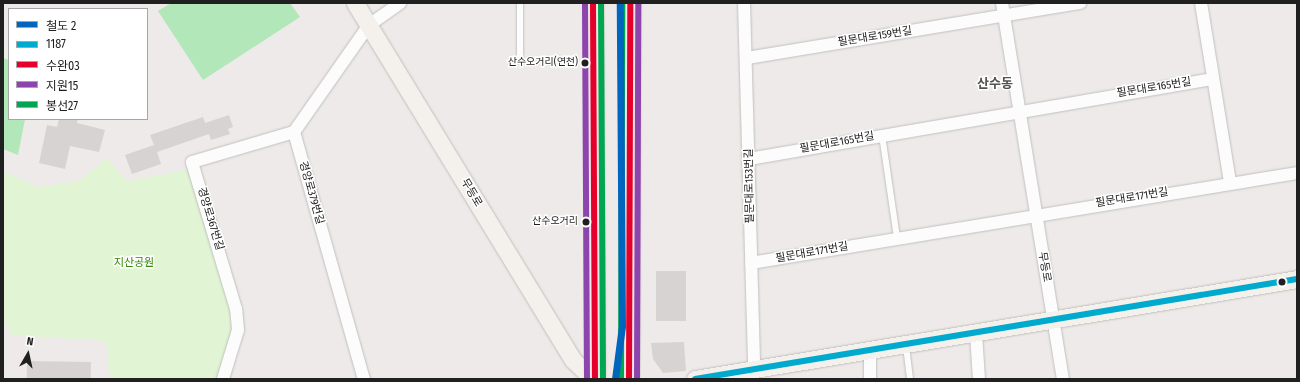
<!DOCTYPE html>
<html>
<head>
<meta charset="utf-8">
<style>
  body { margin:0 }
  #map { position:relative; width:1300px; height:382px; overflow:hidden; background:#eeeae9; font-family:"Fira Sans Condensed","Noto Sans KR",sans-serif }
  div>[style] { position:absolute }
  .park>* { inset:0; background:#e1f4d4 }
  .pitch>* { inset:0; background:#b2e7ba }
  .building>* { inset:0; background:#d7d3d2; transform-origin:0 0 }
  .roads { filter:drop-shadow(0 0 1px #c1c0bf) drop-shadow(0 0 1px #c1c0bf) }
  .lane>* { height:6px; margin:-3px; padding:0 3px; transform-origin:3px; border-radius:3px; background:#fcfcfc }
  .street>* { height:12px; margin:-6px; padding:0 6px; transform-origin:6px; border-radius:6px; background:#fcfcfc }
  .secondary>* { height:17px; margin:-8.5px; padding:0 8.5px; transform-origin:8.5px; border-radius:8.5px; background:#f4f1ec }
  .primary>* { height:19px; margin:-9.5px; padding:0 9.5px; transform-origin:9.5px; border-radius:9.5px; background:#f1e7e6 }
  .bus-1>* { height:6px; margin:-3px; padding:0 3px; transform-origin:3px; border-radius:3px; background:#00a9ce }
  .bus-2>* { height:6px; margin:-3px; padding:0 3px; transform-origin:3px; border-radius:3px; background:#e4002b }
  .bus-3>* { height:6px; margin:-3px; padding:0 3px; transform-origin:3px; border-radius:3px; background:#8e44ad }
  .bus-4>* { height:6px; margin:-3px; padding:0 3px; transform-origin:3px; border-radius:3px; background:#00a651 }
  .rail-1>* { height:7px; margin:-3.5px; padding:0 3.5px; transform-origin:3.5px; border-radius:3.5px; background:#0065bd }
  .dots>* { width:11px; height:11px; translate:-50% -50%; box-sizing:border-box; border:2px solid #fff; border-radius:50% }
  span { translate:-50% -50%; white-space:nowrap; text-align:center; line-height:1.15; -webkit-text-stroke:3px #fff; paint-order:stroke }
  .bus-label { font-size:10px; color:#202020 }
  .right { translate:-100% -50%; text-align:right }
  .street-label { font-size:11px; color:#202020 }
  .park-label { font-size:11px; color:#318805 }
  .quarter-label { font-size:13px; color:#535353; font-weight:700 }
  .frame { position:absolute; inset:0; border:4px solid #202020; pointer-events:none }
  .legend { position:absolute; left:8px; top:8px; width:140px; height:112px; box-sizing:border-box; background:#fff; border:1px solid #a6a6a6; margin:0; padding:5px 7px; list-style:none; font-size:12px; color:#202020 }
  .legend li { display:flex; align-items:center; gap:8px; height:20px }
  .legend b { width:20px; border:1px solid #a6a6a6 }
  .north { position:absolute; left:8px; top:334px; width:40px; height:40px; -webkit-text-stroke:3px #fff; paint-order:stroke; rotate:9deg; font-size:11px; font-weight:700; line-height:16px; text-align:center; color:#202020 }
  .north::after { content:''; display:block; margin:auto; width:14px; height:18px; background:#202020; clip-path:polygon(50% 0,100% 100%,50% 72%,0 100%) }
</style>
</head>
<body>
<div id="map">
  <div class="park">
    <i style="clip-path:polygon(107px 158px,127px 181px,188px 170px,199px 193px,229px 300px,232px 334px,227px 356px,216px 379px,110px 379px,106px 341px,11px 335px,7px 322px,3px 323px,3px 171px,38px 187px,79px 181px)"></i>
  </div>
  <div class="pitch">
    <i style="clip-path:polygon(171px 3px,290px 3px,300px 17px,203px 80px,158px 11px)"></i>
    <i style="clip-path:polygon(3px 58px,9px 60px,9px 119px,25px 119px,18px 155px,3px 149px)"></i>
  </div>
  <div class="building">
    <i style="clip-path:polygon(229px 115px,233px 127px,228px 129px,230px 134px,211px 140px,209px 134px,157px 152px,161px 164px,132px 174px,125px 155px,154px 145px,150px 135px,203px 117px,205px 123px)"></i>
    <i style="clip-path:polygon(59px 119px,78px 119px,77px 123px,105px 130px,99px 152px,70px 146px,65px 169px,39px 163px,47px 125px,57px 127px)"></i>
    <i style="left:656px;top:271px;width:30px;height:50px"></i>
    <i style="clip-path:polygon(684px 342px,686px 371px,663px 373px,653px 359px,651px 343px)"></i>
    <i style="left:27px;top:361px;width:64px;height:18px;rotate:1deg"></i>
  </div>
  <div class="roads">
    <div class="lane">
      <i style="left:520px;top:3px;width:57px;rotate:90deg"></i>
      <i style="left:882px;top:135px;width:104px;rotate:81.7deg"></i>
      <i style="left:906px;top:346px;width:33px;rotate:83deg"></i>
    </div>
    <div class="street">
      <i style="left:744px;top:3px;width:367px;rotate:88.4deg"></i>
      <i style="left:1002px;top:3px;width:381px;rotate:80.8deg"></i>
      <i style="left:1201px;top:3px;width:182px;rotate:80.8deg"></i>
      <i style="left:747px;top:58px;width:338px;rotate:-9.4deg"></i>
      <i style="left:294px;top:132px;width:257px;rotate:74.2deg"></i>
      <i style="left:294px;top:132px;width:131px;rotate:-55deg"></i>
      <i style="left:369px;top:25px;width:38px;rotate:-35deg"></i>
      <i style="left:749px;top:159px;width:471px;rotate:-9.8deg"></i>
      <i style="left:751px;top:263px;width:553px;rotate:-9.36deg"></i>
      <i style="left:976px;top:334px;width:45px;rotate:86.2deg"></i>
      <i style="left:870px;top:352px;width:27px;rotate:90deg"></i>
      <i style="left:223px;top:379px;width:51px;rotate:-73deg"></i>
      <i style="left:238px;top:330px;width:21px;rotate:-95deg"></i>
      <i style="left:236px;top:309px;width:153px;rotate:-106.7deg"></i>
      <i style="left:192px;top:162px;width:106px;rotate:-16.4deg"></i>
    </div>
    <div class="secondary">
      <i style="left:355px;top:3px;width:418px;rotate:58.6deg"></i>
      <i style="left:573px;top:360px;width:28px;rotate:44deg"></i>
      <i style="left:695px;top:379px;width:610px;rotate:-9.43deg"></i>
    </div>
    <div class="primary">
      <i style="left:593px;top:3px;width:376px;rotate:89.7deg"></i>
      <i style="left:629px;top:379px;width:376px;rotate:-89.8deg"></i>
    </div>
  </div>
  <div class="bus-1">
    <i style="left:695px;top:379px;width:610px;rotate:-9.43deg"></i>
  </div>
  <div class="bus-2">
    <i style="left:593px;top:3px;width:376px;rotate:89.7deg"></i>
    <i style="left:629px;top:379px;width:376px;rotate:-89.8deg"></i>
  </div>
  <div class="bus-3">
    <i style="left:585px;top:3px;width:376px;rotate:89.7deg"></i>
    <i style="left:637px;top:379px;width:376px;rotate:-89.8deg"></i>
  </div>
  <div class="bus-4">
    <i style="left:601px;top:3px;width:376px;rotate:89.7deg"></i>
    <i style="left:621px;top:379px;width:376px;rotate:-89.8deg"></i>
  </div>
  <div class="rail-1">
    <i style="left:615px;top:379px;width:53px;rotate:-82.5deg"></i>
    <i style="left:622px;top:326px;width:323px;rotate:-90.4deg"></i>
  </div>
  <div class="dots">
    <i style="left:585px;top:63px;background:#202020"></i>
    <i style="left:586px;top:222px;background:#202020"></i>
    <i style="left:1282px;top:282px;background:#202020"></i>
  </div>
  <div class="bus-label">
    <span class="right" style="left:578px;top:63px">산수오거리(연천)</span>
    <span class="right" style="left:578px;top:222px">산수오거리</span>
  </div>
  <div class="street-label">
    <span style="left:875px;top:37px;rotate:-9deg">필문대로159번길</span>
    <span style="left:1154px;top:88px;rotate:-9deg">필문대로165번길</span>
    <span style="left:837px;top:143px;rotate:-10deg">필문대로165번길</span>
    <span style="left:750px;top:186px;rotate:-91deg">필문대로153번길</span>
    <span style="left:311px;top:193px;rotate:74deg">경양로379번길</span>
    <span style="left:471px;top:193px;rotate:59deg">무등로</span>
    <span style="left:1132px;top:198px;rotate:-9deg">필문대로171번길</span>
    <span style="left:210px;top:219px;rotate:73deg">경양로367번길</span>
    <span style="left:812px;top:253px;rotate:-10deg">필문대로171번길</span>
    <span style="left:1044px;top:267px;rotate:80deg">무등로</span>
  </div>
  <div class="park-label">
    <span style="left:134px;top:263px">지산공원</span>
  </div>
  <div class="quarter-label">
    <span style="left:995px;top:84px">산수동</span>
  </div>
  <div class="frame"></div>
  <ul class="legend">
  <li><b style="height:5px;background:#0065bd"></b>철도 2</li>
  <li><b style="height:5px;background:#00a9ce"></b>1187</li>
  <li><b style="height:5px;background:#e4002b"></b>수완03</li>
  <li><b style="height:5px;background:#8e44ad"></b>지원15</li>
  <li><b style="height:5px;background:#00a651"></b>봉선27</li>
  </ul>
  <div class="north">N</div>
</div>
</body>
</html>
